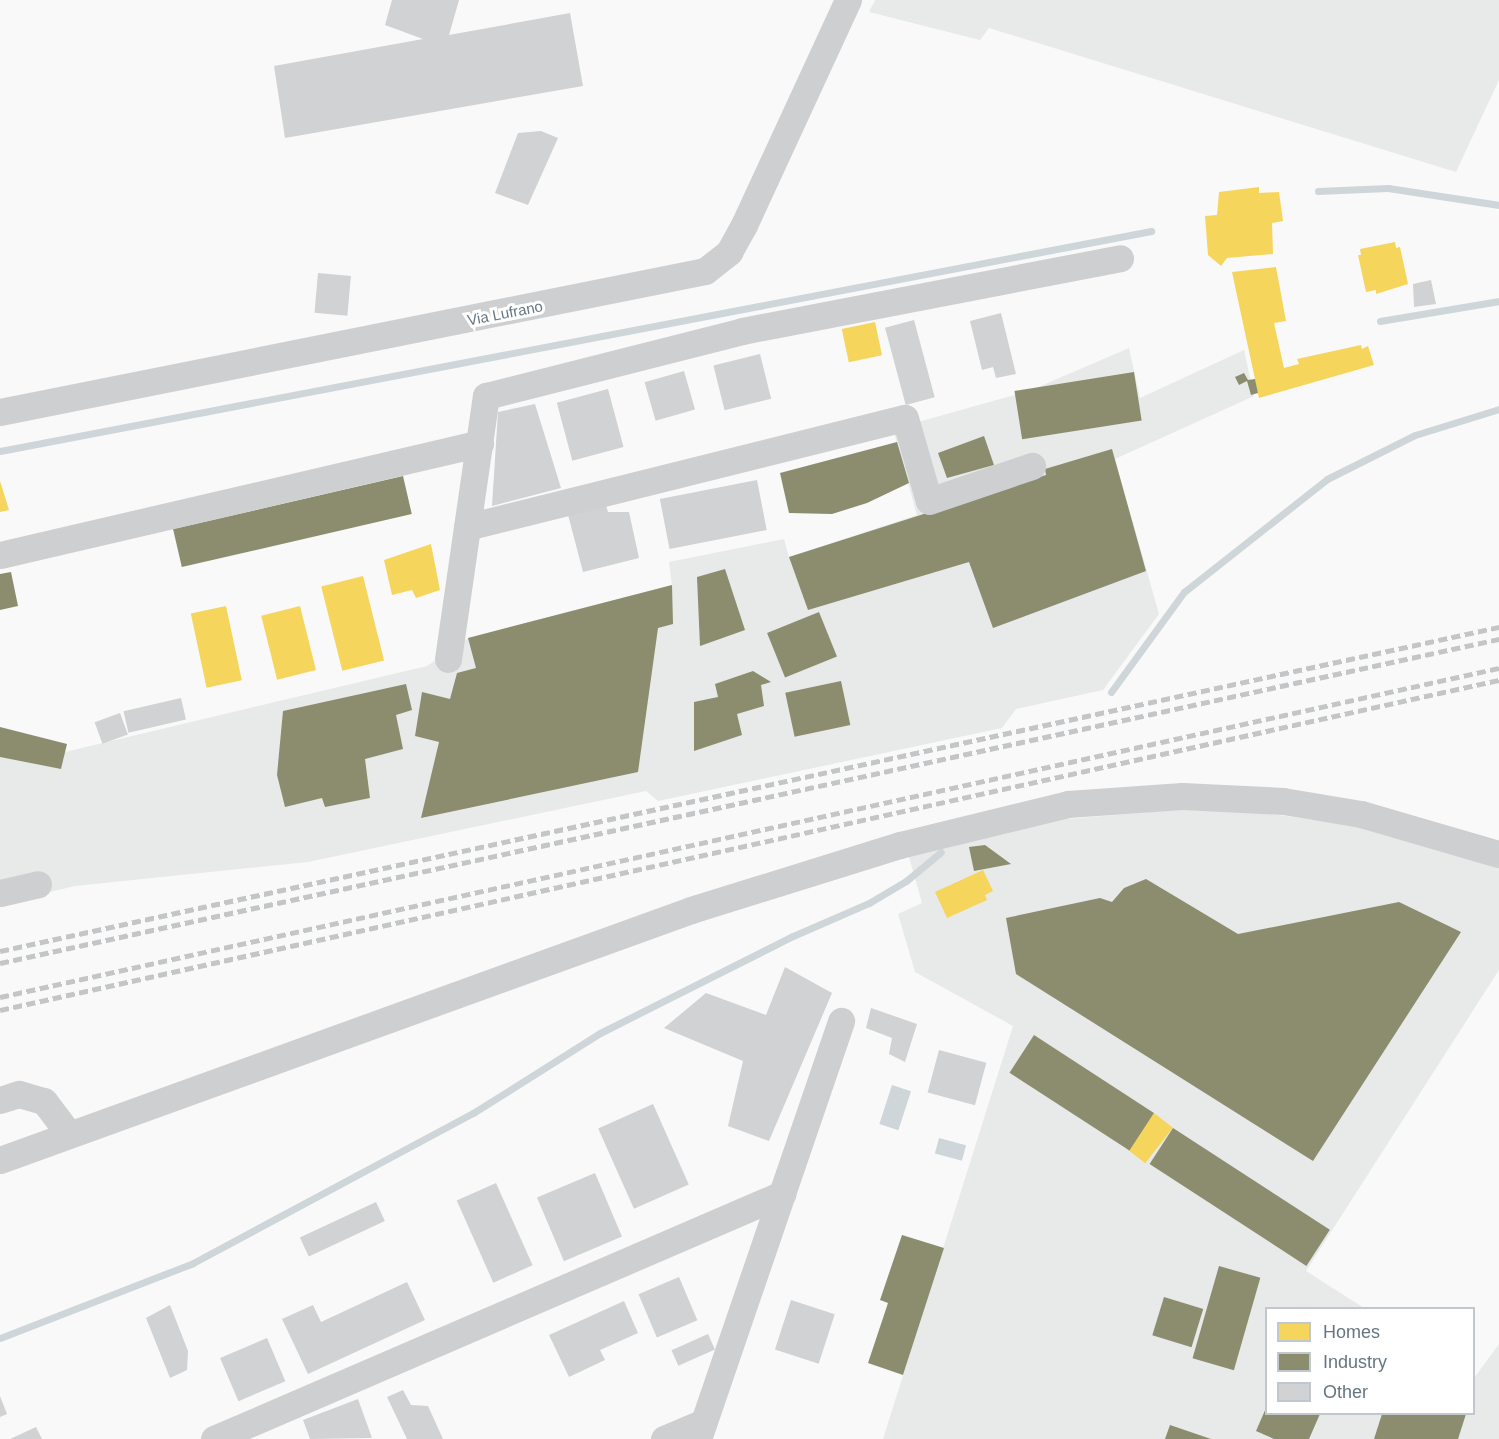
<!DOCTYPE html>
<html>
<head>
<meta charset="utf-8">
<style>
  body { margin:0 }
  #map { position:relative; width:1499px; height:1439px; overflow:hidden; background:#f9f9f9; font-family:Helvetica,sans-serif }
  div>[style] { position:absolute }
  .built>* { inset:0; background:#e8e9e9 }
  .water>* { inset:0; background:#ced6d9; transform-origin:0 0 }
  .homes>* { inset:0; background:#f6d55c; transform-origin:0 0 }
  .industry>* { inset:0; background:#8c8c6e; transform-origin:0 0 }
  .stream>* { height:7px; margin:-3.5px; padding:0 3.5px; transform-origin:3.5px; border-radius:3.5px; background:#ced6d9 }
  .building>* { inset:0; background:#d0d2d3; transform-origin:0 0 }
  .minor>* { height:27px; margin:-13.5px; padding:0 13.5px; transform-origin:13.5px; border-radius:13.5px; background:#cecfd0 }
  .rail>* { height:4.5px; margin-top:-2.25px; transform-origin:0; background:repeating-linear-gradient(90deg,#c3c5c6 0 9px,transparent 0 13.5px) }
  span { translate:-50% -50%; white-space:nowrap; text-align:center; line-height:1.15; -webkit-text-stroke:6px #fff; paint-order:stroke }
  .street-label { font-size:15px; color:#657683 }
  .legend { position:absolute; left:1265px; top:1307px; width:210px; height:108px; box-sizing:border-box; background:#fff; border:2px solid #c1c8cd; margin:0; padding:8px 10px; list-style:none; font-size:18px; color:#657683 }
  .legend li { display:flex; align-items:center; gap:12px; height:30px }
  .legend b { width:30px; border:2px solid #c1c8cd }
</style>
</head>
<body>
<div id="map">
  <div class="built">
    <i style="clip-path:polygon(875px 0,1499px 0,1499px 80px,1456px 172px,989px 28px,980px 40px,869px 12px)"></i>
    <i style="clip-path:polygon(1129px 348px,1140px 398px,1244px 350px,1254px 396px,1115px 459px,1159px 614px,1103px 690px,1016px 709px,1002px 728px,658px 801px,646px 791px,308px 862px,75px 886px,0 904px,0 757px,61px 769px,65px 752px,427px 666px,468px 638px,672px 585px,669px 562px,784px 539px,789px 557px,917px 515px,893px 429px,1029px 391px)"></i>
    <i style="clip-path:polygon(1188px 809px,1272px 814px,1359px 827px,1499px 867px,1499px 970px,1306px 1271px,1364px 1308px,1266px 1308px,1266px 1414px,1474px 1414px,1474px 1378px,1499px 1344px,1499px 1439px,883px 1439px,1013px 1026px,915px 972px,898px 914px,922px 903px,909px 857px,1067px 819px)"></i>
  </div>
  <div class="water">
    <i style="left:892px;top:1085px;width:20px;height:41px;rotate:18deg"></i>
    <i style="left:939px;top:1138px;width:28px;height:16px;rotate:15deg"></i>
  </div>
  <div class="homes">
    <i style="clip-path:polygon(1259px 187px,1259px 193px,1279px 192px,1283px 221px,1272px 223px,1273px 254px,1227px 258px,1221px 266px,1208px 255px,1205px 216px,1217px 215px,1219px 192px)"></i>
    <i style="clip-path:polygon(1395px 242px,1396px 248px,1400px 247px,1408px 284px,1376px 294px,1376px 290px,1366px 292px,1358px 255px,1361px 255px,1360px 249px)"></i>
    <i style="clip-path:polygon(1276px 267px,1286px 321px,1274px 323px,1284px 368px,1299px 364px,1297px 359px,1361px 345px,1362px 349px,1368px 346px,1374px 365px,1259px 398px,1232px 272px)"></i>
    <i style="left:875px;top:322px;width:34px;height:34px;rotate:78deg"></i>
    <i style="clip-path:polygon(0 481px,9px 510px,0 512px)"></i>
    <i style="clip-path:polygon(431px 544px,440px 590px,416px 598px,412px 590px,392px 595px,384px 560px)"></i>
    <i style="left:363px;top:576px;width:87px;height:43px;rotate:76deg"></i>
    <i style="left:226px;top:606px;width:76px;height:36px;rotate:78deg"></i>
    <i style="left:300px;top:606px;width:66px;height:40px;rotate:76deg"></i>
    <i style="clip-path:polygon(983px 870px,993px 891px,985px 895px,987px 900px,947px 918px,935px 892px)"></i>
    <i style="left:1154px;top:1113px;width:24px;height:45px;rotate:38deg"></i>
  </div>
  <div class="industry">
    <i style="left:1134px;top:372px;width:49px;height:121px;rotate:81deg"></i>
    <i style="clip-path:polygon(1244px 373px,1248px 380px,1255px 379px,1258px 393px,1251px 395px,1247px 381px,1239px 385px,1235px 377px)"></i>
    <i style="clip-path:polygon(984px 436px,994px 465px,947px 478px,938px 453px)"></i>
    <i style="clip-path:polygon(897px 442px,909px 483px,867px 503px,832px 514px,789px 513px,780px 473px)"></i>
    <i style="clip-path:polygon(1112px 449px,1146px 571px,993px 628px,969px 562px,808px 610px,789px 557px,1046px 475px,1045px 469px)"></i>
    <i style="left:403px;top:476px;width:39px;height:236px;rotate:77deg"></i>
    <i style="clip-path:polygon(725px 569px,745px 630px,700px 646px,697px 577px)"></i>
    <i style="clip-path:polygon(11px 572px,18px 606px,0 610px,0 574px)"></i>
    <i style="clip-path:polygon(672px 585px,673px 624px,658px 628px,638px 772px,421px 818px,439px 742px,415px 736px,422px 692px,450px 699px,457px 673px,476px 668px,468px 638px)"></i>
    <i style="left:819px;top:612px;width:48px;height:56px;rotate:68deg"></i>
    <i style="clip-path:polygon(753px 671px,771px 682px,761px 685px,764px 706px,737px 714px,742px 735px,694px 751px,694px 702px,718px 697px,715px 684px)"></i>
    <i style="left:841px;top:681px;width:45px;height:57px;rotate:78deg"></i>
    <i style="clip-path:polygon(406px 684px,412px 710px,396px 715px,403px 749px,365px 759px,370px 798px,325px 807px,322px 798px,285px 807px,277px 775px,283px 711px)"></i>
    <i style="clip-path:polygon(0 727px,67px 744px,61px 769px,0 757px)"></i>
    <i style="clip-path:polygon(985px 845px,1011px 864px,974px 871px,969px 847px)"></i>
    <i style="clip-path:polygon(1146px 879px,1238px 934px,1399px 902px,1461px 932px,1313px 1161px,1016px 974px,1006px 918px,1100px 898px,1112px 902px,1124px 888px)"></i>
    <i style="left:1034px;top:1035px;width:143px;height:45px;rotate:33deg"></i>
    <i style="left:1173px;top:1128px;width:187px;height:43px;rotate:33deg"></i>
    <i style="clip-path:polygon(902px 1235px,944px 1248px,903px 1375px,868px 1363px,888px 1303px,880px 1300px)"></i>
    <i style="left:1219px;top:1266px;width:43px;height:96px;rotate:16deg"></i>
    <i style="left:1164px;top:1297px;width:41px;height:40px;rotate:17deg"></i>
    <i style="clip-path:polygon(1266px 1408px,1266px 1414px,1320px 1414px,1309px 1439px,1274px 1439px,1256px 1431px)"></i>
    <i style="clip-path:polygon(1382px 1414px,1466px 1414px,1458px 1439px,1374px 1439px)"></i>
    <i style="clip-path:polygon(1170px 1425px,1211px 1439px,1165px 1439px)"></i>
  </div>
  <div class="stream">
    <i style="left:1318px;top:191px;width:70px;rotate:-2.5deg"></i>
    <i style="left:1388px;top:188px;width:112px;rotate:8.7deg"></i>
    <i style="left:1380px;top:321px;width:121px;rotate:-9.5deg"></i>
    <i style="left:0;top:451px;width:1172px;rotate:-10.82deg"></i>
    <i style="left:1111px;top:692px;width:124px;rotate:-53.9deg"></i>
    <i style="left:1184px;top:592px;width:182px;rotate:-38.3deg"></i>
    <i style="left:1327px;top:479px;width:98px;rotate:-26.6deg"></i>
    <i style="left:1415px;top:435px;width:88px;rotate:-17.2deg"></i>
    <i style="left:0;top:1338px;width:207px;rotate:-21.2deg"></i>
    <i style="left:193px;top:1263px;width:318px;rotate:-28.2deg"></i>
    <i style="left:473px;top:1113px;width:150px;rotate:-32.2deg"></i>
    <i style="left:600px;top:1033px;width:216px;rotate:-26.7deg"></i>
    <i style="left:793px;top:936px;width:83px;rotate:-23.5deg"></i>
    <i style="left:869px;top:903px;width:43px;rotate:-30.7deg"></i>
    <i style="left:906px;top:881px;width:45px;rotate:-39.6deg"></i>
  </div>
  <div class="building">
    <i style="clip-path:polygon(392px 0,459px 0,449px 35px,570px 13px,583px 86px,285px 138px,274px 66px,423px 39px,385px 25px)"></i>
    <i style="clip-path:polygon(541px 131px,558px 138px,528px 205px,495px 193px,518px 133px)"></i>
    <i style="left:318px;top:273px;width:33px;height:40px;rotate:5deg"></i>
    <i style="clip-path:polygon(1431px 280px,1436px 304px,1414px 307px,1413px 284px)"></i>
    <i style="clip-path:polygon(1001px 313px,1016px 374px,996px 378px,993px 367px,982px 370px,970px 321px)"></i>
    <i style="left:914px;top:320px;width:80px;height:30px;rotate:75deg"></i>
    <i style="left:760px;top:354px;width:46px;height:48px;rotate:76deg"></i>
    <i style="left:684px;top:371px;width:40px;height:41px;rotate:74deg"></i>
    <i style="left:608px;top:389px;width:60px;height:53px;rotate:75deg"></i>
    <i style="clip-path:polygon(535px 404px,561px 488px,492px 506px,498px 412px)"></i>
    <i style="left:757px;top:480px;width:51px;height:99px;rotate:79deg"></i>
    <i style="clip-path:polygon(605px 502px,608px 512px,629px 512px,639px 558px,583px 572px,567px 511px)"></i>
    <i style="left:181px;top:698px;width:22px;height:59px;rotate:77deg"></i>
    <i style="left:120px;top:713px;width:23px;height:27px;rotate:70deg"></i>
    <i style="clip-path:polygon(785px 967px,832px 993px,769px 1141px,728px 1126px,743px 1061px,664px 1028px,706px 993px,766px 1015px)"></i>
    <i style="clip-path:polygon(871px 1008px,917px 1024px,905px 1062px,889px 1054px,892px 1038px,866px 1028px)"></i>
    <i style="left:939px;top:1050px;width:49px;height:44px;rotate:15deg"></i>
    <i style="left:653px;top:1104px;width:88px;height:60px;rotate:66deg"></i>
    <i style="left:595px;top:1173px;width:69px;height:63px;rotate:67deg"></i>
    <i style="left:496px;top:1183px;width:90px;height:43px;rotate:66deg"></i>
    <i style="left:376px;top:1202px;width:21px;height:84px;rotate:65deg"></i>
    <i style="left:679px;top:1277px;width:47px;height:44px;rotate:67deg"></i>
    <i style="clip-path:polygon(407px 1282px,425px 1320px,308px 1374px,282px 1319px,313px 1305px,321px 1322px)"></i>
    <i style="left:791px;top:1300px;width:46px;height:52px;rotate:18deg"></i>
    <i style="clip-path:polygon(624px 1301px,638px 1333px,600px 1350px,605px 1360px,569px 1377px,549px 1335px)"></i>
    <i style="clip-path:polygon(170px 1305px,188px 1351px,187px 1370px,170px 1378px,146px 1318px)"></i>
    <i style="left:708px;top:1334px;width:17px;height:40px;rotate:66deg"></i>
    <i style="left:267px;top:1338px;width:47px;height:51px;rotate:67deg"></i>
    <i style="clip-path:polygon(403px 1390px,411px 1405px,428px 1406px,443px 1439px,407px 1439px,387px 1397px)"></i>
    <i style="clip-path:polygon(0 1396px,7px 1414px,0 1417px)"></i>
    <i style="clip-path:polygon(358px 1399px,372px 1438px,310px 1439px,303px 1420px)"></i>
    <i style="clip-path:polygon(36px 1427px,42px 1439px,10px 1439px)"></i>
  </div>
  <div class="minor">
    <i style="left:0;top:412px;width:719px;rotate:-11.31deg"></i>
    <i style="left:705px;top:271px;width:31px;rotate:-38deg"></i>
    <i style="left:729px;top:252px;width:31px;rotate:-61deg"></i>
    <i style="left:744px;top:225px;width:248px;rotate:-65.2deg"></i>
    <i style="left:467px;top:527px;width:451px;rotate:-14deg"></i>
    <i style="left:905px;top:418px;width:86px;rotate:73.9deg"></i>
    <i style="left:929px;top:501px;width:109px;rotate:-18.8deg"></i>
    <i style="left:0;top:555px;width:493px;rotate:-13.1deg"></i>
    <i style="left:448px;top:659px;width:266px;rotate:-81.8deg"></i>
    <i style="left:486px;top:396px;width:264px;rotate:-14.2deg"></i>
    <i style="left:742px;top:331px;width:385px;rotate:-10.9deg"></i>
    <i style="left:0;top:893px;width:39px;rotate:-13deg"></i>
    <i style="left:0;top:1100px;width:20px;rotate:-18deg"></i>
    <i style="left:19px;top:1094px;width:26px;rotate:16deg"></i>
    <i style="left:44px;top:1101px;width:41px;rotate:52.9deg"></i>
    <i style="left:0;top:1160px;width:735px;rotate:-19.89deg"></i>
    <i style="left:691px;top:910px;width:219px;rotate:-17.3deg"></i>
    <i style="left:900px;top:845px;width:173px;rotate:-13.7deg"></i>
    <i style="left:1068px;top:804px;width:114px;rotate:-4deg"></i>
    <i style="left:1182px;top:796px;width:101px;rotate:2.8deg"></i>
    <i style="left:1283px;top:801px;width:79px;rotate:9.5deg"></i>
    <i style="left:1361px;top:814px;width:144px;rotate:16.2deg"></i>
    <i style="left:214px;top:1439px;width:619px;rotate:-23.33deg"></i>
    <i style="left:664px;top:1439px;width:43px;rotate:-23deg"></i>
    <i style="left:698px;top:1439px;width:442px;rotate:-71.1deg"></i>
  </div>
  <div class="rail">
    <i style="left:0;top:951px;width:1534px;rotate:-12.2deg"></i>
    <i style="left:0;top:963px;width:1534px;rotate:-12.2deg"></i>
    <i style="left:0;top:997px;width:1535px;rotate:-12.38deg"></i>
    <i style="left:0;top:1010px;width:1535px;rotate:-12.42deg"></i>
  </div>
  <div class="street-label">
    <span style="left:505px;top:313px;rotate:-11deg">Via Lufrano</span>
  </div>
  <ul class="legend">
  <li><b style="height:16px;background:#f6d55c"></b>Homes</li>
  <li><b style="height:16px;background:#8c8c6e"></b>Industry</li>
  <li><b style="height:16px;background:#d0d2d3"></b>Other</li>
  </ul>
</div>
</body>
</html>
